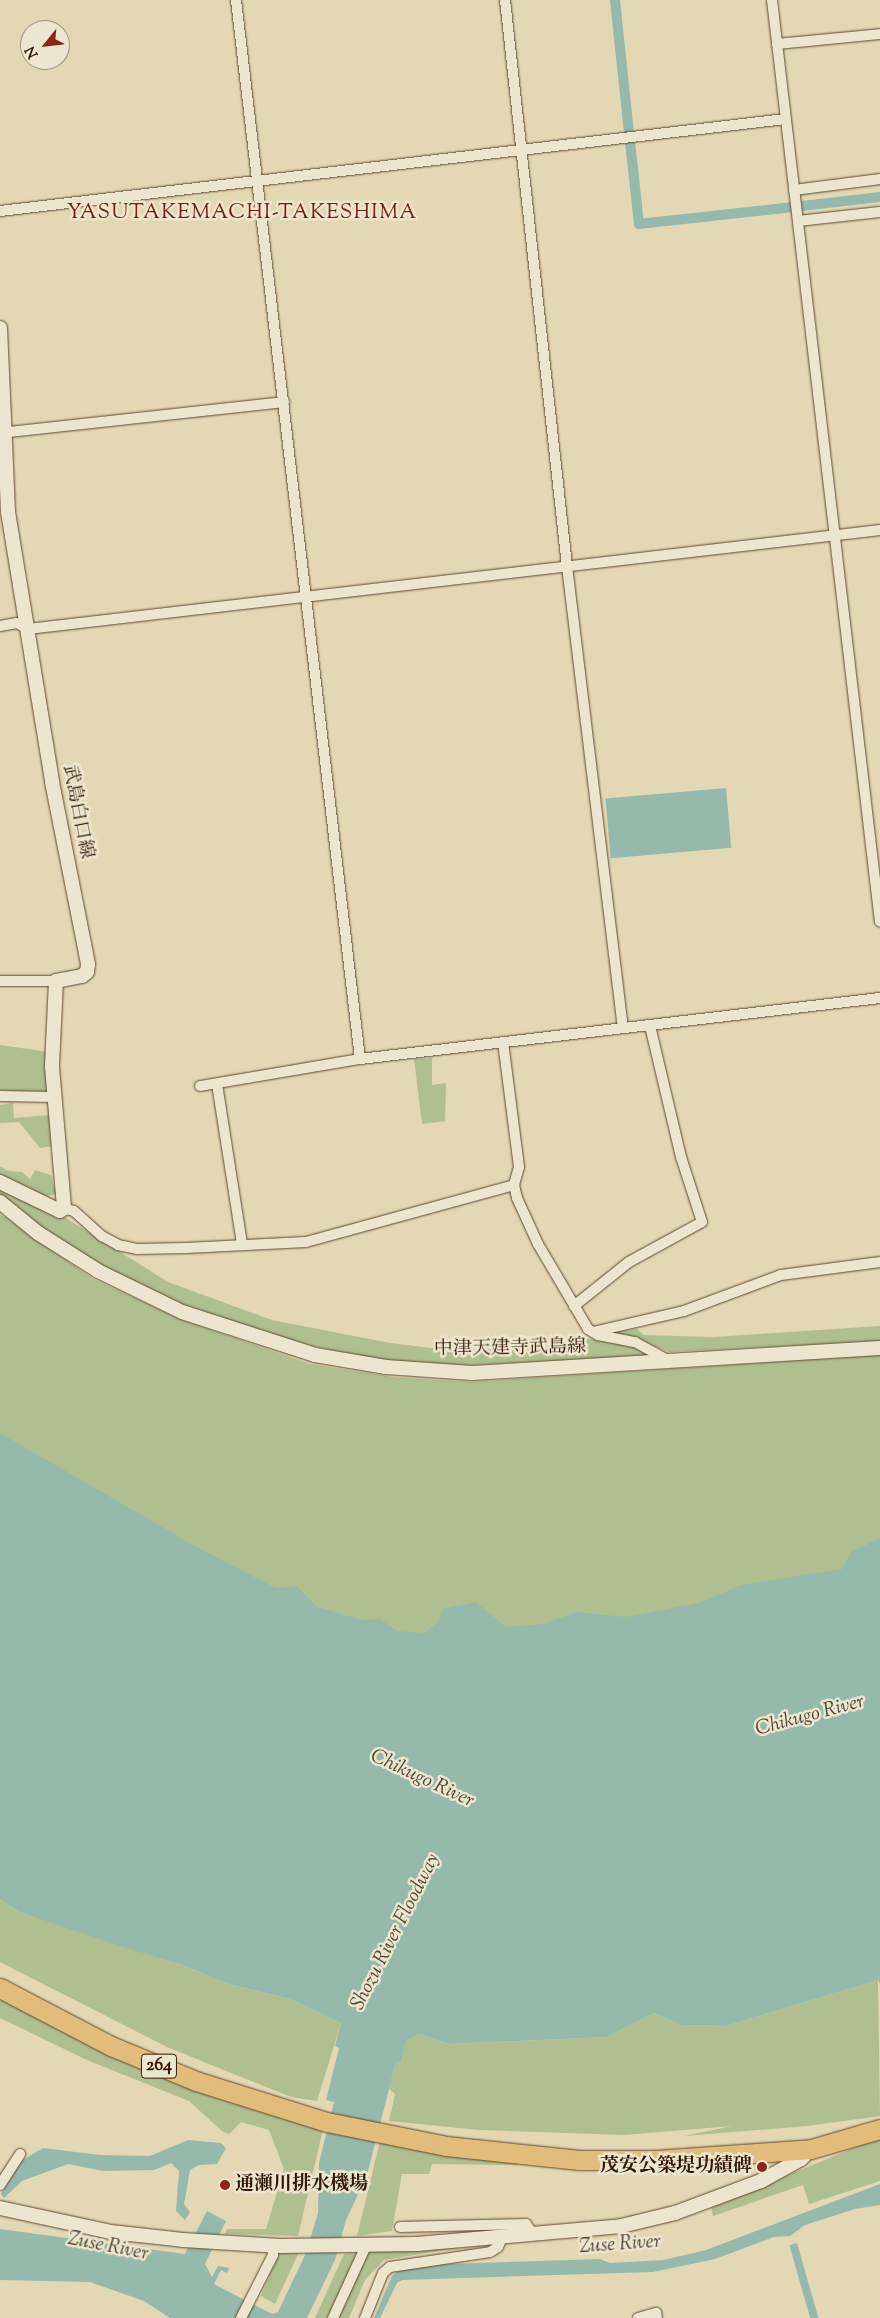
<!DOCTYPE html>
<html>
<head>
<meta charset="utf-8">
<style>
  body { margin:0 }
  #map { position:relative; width:880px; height:2318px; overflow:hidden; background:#e3d8b3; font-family:"Sorts Mill Goudy","Noto Serif JP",serif }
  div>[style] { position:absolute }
  .green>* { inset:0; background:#b0bf8f }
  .water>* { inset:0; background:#95baac; transform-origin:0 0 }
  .canal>* { height:10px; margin:-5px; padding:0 5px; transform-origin:5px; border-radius:5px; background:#95baac }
  .roads { filter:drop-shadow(0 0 1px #5f4730) drop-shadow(0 0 1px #5f4730) }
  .street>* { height:10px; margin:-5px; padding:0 5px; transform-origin:5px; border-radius:5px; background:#ede6ce }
  .secondary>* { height:14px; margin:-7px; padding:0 7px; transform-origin:7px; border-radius:7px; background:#ede6ce }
  .highway>* { height:19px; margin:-9.5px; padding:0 9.5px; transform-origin:9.5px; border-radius:9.5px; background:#e2bc7a }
  .dots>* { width:14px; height:14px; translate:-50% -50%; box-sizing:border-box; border:2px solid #ede6ce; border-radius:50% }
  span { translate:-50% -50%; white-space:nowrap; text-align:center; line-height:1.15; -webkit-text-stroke:5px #ede6ce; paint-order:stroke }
  .shield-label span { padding:1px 4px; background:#ede6ce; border:1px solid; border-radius:4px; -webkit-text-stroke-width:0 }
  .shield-label { font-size:18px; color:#331704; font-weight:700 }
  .street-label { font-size:19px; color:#331704 }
  .poi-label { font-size:19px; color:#331704; font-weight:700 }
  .right { translate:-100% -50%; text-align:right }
  .left { translate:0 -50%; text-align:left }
  .water-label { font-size:20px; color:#504836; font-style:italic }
  .quarter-label { font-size:21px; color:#7a1f14; letter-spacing:1px }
  .north { position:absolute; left:20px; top:20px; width:50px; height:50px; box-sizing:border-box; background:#ede6ce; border:1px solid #a3937d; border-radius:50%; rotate:241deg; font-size:14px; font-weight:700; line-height:20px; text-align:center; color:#331704 }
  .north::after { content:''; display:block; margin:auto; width:18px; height:22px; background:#8f2418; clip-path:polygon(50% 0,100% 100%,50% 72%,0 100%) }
</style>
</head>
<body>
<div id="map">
  <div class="green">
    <i style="clip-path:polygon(0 1045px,49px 1052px,49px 1093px,0 1091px)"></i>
    <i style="clip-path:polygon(432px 1058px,432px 1085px,446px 1083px,445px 1121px,422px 1124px,414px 1059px)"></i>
    <i style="clip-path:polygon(13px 1103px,14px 1118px,49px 1115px,53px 1146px,40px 1148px,19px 1122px,0 1123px,0 1105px)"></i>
    <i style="clip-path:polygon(0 1166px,8px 1171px,22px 1172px,30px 1179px,35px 1170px,51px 1175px,56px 1194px,43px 1197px,0 1178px)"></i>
    <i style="clip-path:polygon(0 1187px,61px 1215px,168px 1282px,272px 1320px,390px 1343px,455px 1351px,541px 1347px,584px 1338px,633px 1345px,652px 1356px,468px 1365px,379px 1360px,285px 1340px,182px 1304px,97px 1264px,40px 1227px,0 1196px)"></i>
    <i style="clip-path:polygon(0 1214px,93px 1279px,185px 1321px,310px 1364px,393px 1377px,471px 1382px,880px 1355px,880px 1575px,482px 1651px,304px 1611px,0 1440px)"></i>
    <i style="clip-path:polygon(880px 1326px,880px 1341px,669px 1352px,634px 1338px,605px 1333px,637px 1329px,644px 1335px,714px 1337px)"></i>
    <i style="clip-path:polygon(0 1899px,19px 1912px,180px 1964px,229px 1984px,290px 1999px,341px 2023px,317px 2101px,291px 2097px,167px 2047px,0 1962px)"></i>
    <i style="clip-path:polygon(878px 1980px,880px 2116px,807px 2126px,684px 2136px,732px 2126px,624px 2135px,479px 2130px,389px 2121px,395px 2094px,389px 2089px,396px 2062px,401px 2063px,406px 2041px,419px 2034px,449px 2044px,607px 2037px,654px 2013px,681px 2025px,726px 2026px)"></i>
    <i style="clip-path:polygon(0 1997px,97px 2049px,188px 2088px,323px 2129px,298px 2236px,225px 2234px,227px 2229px,266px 2229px,284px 2169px,269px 2130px,241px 2122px,229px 2134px,222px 2131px,189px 2101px,87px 2060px,0 2018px)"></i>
    <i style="clip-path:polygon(880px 2137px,880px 2181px,809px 2204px,803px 2185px,713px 2216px,711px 2207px)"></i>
    <i style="clip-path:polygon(380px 2141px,520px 2162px,517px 2165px,432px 2164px,429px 2174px,402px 2174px,392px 2231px,357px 2236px)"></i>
    <i style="clip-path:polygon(482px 2244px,384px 2260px,365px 2280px,349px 2318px,337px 2318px,368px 2251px)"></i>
    <i style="clip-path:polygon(280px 2251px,299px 2252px,275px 2304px,261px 2296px)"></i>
    <i style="clip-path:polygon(357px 2253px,327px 2318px,315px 2318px,344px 2254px)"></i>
  </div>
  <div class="water">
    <i style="left:726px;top:788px;width:60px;height:121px;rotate:85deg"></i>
    <i style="clip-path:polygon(0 1433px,202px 1550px,276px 1588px,297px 1586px,317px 1607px,362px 1620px,380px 1619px,397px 1631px,425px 1633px,438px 1622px,443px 1609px,476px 1602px,506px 1627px,542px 1624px,577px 1612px,625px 1617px,699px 1603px,741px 1585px,842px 1569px,851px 1552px,880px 1538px,880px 1984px,878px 1980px,726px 2026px,681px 2025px,654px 2013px,607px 2037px,449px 2044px,419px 2034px,406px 2041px,401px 2063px,396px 2062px,367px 2175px,346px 2220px,335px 2260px,307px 2318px,170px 2318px,144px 2301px,90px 2282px,0 2280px,0 2229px,185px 2254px,207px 2211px,226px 2221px,205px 2264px,212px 2277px,218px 2266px,229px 2268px,227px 2273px,221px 2270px,214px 2284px,272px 2314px,278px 2312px,306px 2253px,318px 2213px,319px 2163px,334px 2102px,326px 2100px,339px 2048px,335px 2046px,341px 2023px,290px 1999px,229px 1984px,180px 1964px,126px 1948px,19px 1912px,0 1899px)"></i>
    <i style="clip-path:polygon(188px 2140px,221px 2143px,226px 2148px,217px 2164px,199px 2165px,190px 2170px,184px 2204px,190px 2212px,185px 2220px,176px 2211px,179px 2171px,171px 2163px,154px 2170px,103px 2171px,68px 2164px,22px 2181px,4px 2198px,1px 2194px,21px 2161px,43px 2148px,100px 2155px,150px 2156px)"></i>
    <i style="clip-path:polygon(880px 2184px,880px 2205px,855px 2209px,805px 2225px,790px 2236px,774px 2237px,715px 2259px,653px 2272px,402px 2280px,397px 2283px,380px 2318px,374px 2318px,392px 2276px,398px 2271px,446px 2264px,600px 2259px,610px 2263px,663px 2260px,706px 2250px)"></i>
    <i style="left:797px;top:2243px;width:78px;height:8px;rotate:74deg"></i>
  </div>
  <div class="canal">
    <i style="left:615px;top:0;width:134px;rotate:84deg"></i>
    <i style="left:630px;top:142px;width:82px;rotate:83.7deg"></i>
    <i style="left:639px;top:224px;width:155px;rotate:-6.3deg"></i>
    <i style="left:802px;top:206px;width:79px;rotate:-6.6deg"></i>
  </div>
  <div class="roads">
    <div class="street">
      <i style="left:236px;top:0;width:1066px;rotate:83.32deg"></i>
      <i style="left:505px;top:0;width:569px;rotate:83.75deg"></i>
      <i style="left:567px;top:566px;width:463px;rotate:83.1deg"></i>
      <i style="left:772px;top:0;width:928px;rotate:83.32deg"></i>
      <i style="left:777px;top:44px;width:103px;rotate:-5.5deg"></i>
      <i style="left:794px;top:190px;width:87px;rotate:-7.3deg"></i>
      <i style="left:0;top:211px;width:791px;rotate:-6.68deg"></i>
      <i style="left:798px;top:221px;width:82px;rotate:-6.3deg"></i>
      <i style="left:0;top:433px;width:286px;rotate:-6.2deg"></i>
      <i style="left:0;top:626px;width:17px;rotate:-10deg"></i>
      <i style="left:17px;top:623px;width:13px;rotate:29deg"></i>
      <i style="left:28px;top:629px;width:858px;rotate:-6.63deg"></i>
      <i style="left:0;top:981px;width:56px"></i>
      <i style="left:503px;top:1042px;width:126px;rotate:82.7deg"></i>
      <i style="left:519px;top:1167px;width:19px;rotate:106deg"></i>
      <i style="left:514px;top:1185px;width:13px;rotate:77deg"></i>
      <i style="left:517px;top:1198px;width:51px;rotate:65.5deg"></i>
      <i style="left:538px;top:1244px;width:99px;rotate:59.5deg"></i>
      <i style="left:588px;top:1329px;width:12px;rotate:31deg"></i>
      <i style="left:598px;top:1335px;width:38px;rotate:11deg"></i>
      <i style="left:635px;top:1342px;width:39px;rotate:29deg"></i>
      <i style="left:217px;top:1084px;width:162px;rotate:81.1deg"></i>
      <i style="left:200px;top:1086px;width:162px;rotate:-9.6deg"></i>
      <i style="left:360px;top:1059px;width:524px;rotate:-6.69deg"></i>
      <i style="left:0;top:1096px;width:53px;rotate:1.1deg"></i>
      <i style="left:64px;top:1208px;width:10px;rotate:17deg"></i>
      <i style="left:74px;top:1211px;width:38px;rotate:42deg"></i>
      <i style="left:102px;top:1236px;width:18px;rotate:29deg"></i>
      <i style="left:118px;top:1245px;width:19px;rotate:12deg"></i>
      <i style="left:137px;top:1249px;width:49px;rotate:-1.2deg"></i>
      <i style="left:186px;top:1248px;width:120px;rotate:-2.9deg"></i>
      <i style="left:306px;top:1242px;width:216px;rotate:-15.3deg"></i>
      <i style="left:574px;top:1306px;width:70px;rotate:-38.7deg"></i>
      <i style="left:629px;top:1262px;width:83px;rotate:-28.7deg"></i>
      <i style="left:702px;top:1222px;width:68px;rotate:-107.9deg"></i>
      <i style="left:681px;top:1157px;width:135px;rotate:-103.3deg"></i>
      <i style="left:593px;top:1332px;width:93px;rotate:-13deg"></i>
      <i style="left:684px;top:1311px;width:103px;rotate:-20.4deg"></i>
      <i style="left:781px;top:1275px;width:100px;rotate:-7.5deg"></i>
      <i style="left:0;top:2185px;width:37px;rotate:-57deg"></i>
      <i style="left:400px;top:2227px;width:126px;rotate:-1.4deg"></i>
      <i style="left:526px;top:2224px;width:12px;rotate:55deg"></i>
      <i style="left:241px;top:2318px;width:71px;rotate:-63.1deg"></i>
      <i style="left:273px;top:2255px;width:9px;rotate:-96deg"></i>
      <i style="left:333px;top:2318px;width:79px;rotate:-65.4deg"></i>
      <i style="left:365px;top:2318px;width:48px;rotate:-68.2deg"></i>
      <i style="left:383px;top:2273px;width:9px;rotate:-41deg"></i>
      <i style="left:390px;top:2267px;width:101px;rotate:-8.5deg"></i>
      <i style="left:490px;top:2252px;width:9px;rotate:-32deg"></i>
      <i style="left:498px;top:2247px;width:12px;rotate:-66deg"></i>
      <i style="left:638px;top:2318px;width:19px;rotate:-16deg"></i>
      <i style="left:656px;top:2313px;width:5px;rotate:79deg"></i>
    </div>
    <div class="secondary">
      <i style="left:0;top:328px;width:184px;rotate:87.5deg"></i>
      <i style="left:8px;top:512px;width:274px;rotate:80.7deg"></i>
      <i style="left:52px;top:782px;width:186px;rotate:78.8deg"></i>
      <i style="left:88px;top:964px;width:8px;rotate:97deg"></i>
      <i style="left:87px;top:972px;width:6px;rotate:141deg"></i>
      <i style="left:82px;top:976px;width:26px;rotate:169deg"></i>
      <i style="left:56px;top:981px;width:86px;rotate:92.7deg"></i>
      <i style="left:52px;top:1067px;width:142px;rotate:85.1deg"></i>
      <i style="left:64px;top:1208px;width:5px;rotate:143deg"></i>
      <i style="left:60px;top:1211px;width:67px;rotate:-154.2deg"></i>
      <i style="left:0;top:1202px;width:49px;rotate:39.2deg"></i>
      <i style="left:38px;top:1233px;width:71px;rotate:32.3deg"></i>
      <i style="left:98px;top:1271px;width:93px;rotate:26deg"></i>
      <i style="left:182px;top:1312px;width:140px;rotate:17.9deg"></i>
      <i style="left:315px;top:1355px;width:72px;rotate:9.6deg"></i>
      <i style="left:386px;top:1367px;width:86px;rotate:4deg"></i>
      <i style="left:472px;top:1373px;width:409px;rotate:-3.5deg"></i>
      <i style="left:0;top:2208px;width:114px;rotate:12.2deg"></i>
      <i style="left:111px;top:2232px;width:72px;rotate:6.3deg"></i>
      <i style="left:183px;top:2240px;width:98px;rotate:3.5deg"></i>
      <i style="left:281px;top:2246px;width:136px;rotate:-0.8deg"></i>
      <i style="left:417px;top:2244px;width:205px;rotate:-5deg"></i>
      <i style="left:621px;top:2226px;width:56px;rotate:-13.5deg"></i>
      <i style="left:675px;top:2213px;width:92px;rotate:-20.4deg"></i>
      <i style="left:761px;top:2181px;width:46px;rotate:-28.8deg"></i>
      <i style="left:801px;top:2159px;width:14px;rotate:-45deg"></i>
    </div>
    <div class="highway">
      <i style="left:0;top:1988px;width:125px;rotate:27.6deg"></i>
      <i style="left:111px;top:2046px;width:92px;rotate:22.4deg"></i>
      <i style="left:196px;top:2081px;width:137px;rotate:17.4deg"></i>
      <i style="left:327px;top:2122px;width:121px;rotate:11.4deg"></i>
      <i style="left:446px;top:2146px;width:134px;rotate:6deg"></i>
      <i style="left:579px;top:2160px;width:76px"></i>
      <i style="left:655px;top:2160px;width:156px;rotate:-4deg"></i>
      <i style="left:811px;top:2149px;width:72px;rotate:-16.2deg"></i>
    </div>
  </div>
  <div class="dots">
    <i style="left:762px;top:2167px;background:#8f2418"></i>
    <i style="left:225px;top:2185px;background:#8f2418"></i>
  </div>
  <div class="shield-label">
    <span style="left:159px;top:2066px">264</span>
  </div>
  <div class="street-label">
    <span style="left:77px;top:812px;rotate:79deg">武島白口線</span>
    <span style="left:510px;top:1349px;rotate:-1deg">中津天建寺武島線</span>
  </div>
  <div class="poi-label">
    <span class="right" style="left:752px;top:2167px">茂安公築堤功績碑</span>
    <span class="left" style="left:235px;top:2185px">通瀬川排水機場</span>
  </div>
  <div class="water-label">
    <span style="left:810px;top:1716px;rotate:-15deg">Chikugo River</span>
    <span style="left:422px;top:1779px;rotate:25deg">Chikugo River</span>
    <span style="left:396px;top:1932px;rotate:-63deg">Shozu River Floodway</span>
    <span style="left:620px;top:2245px;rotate:-4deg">Zuse River</span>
    <span style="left:108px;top:2247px;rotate:11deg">Zuse River</span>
  </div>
  <div class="quarter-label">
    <span style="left:242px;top:213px">YASUTAKEMACHI-TAKESHIMA</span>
  </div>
  <div class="north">N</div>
</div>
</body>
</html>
